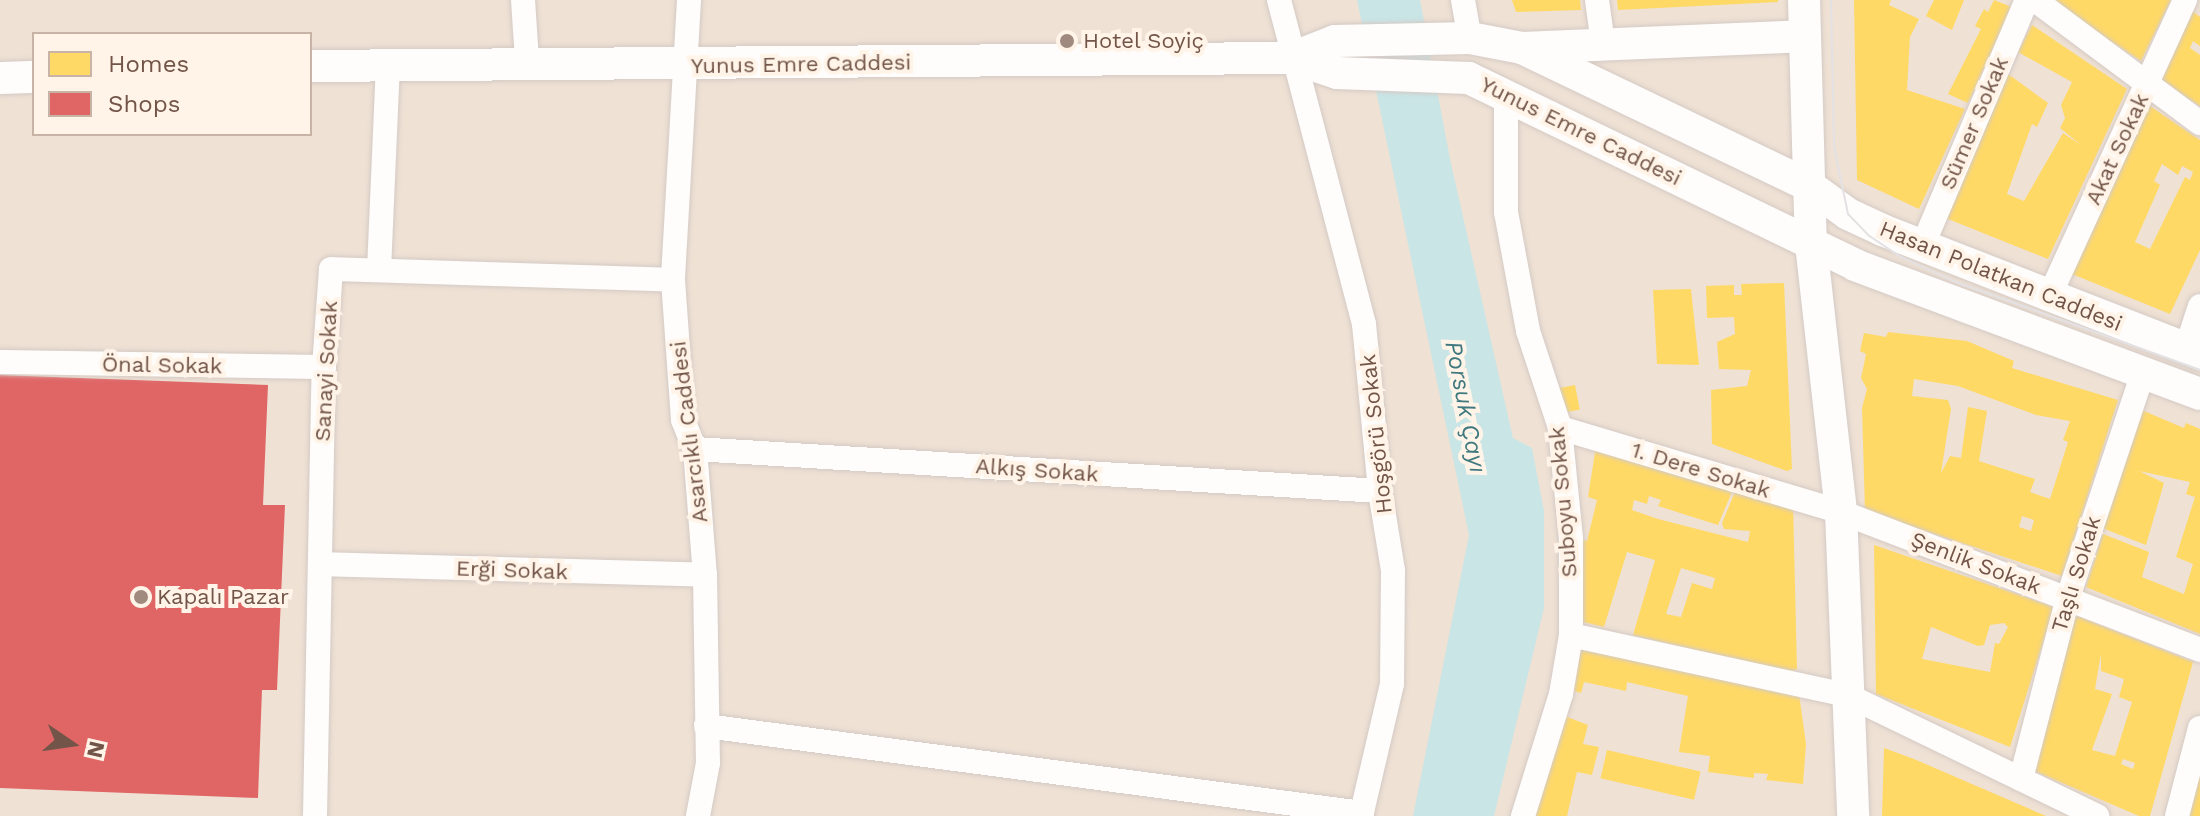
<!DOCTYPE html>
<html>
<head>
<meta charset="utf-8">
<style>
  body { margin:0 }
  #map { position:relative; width:2200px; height:816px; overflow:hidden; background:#f6efe7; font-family:"Work Sans",sans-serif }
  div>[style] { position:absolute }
  .residential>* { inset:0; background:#efe1d4 }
  .water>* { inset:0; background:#c9e5e6 }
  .homes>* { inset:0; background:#ffd966; transform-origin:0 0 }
  .shops>* { inset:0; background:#e06666 }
  .roads { filter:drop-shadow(0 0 2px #d4cac5) drop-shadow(0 0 2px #d4cac5) }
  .minor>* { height:24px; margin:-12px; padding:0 12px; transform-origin:12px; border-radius:12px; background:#fefdfb }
  .secondary>* { height:32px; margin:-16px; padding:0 16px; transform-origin:16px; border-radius:16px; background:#fefdfb }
  .tram>* { height:2px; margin:-1px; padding:0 1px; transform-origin:1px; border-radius:1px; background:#e3e1e3 }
  .dots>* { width:22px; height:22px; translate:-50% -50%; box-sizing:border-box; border:4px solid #fff4e7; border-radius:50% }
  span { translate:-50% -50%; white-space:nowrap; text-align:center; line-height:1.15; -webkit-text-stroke:8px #fff4e7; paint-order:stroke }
  .poi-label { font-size:22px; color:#725448 }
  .left { translate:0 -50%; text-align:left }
  .street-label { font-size:22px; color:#725448 }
  .water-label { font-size:24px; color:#3f797f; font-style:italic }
  .legend { position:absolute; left:32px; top:32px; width:280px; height:104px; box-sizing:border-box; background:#fff4e7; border:2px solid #c7b4a7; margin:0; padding:10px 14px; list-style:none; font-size:24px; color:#725448 }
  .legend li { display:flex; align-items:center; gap:16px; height:40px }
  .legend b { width:40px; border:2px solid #c7b4a7 }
  .north { position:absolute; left:32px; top:704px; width:80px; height:80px; -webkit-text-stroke:6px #fff4e7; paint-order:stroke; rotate:103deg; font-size:22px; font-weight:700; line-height:32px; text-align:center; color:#725448 }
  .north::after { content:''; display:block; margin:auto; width:28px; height:36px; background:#725448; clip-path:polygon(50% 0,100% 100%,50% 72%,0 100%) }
</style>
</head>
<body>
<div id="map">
  <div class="residential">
    <i style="clip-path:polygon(evenodd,0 0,2200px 0,2200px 816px,0 816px,0 0,34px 34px,310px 34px,310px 134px,34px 134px,34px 34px)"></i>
  </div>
  <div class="water">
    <i style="clip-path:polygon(1357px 0,1420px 0,1450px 159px,1513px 438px,1532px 448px,1544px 511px,1544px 608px,1494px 816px,1413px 816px,1469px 535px)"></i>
  </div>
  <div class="homes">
    <i style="clip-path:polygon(1512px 0,1580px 0,1581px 10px,1516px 12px)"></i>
    <i style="clip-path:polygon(1617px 0,1778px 0,1778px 2px,1618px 10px)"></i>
    <i style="clip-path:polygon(1854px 0,1891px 0,1889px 5px,1919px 19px,1910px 37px,1907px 90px,1965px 109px,1919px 209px,1857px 180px)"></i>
    <i style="clip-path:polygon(1934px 0,1964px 0,1952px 30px,1926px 16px)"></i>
    <i style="clip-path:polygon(1994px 0,2012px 7px,1968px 103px,1948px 94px,1981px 29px,1975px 26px,1984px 9px,1988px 12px)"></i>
    <i style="clip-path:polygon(2049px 0,2171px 0,2141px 61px)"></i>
    <i style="clip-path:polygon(2191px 10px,2200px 17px,2200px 46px,2193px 41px,2190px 48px,2200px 55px,2200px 106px,2157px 77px)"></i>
    <i style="clip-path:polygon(2032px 25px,2127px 89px,2048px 259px,1943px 217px,2008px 74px,2048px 103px,2037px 127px,2032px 124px,2007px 194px,2024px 201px,2063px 133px,2081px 145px,2060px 128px,2065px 118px,2061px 105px,2072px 82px,2018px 52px)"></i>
    <i style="clip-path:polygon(evenodd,2147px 104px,2200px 140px,2200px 250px,2170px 314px,2067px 272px,2147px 104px,2162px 164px,2178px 175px,2182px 166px,2193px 172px,2190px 180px,2185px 177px,2150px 249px,2135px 242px,2160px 185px,2154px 181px,2162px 164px)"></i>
    <i style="clip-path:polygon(1784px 283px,1792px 469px,1787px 471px,1712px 444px,1711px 390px,1747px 386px,1751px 370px,1719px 369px,1717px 342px,1735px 334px,1734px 317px,1707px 318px,1706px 286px,1734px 285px,1734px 295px,1742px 295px,1741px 284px)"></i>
    <i style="clip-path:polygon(1691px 289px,1699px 365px,1657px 364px,1653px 290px)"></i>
    <i style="clip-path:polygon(evenodd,1888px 332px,1967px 341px,2014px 361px,2012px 368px,2118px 400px,2062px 576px,1865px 511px,1862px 408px,1867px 389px,1861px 378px,1866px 354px,1860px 351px,1864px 333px,1886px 337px,1888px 332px,1914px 379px,1958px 386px,2036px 415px,2070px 421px,2063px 440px,2068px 442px,2050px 499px,2030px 492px,2035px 479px,1979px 461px,1987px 411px,1968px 407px,1961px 458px,1950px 456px,1941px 473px,1951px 409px,1948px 400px,1912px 396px,1914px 379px,1888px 332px,2022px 516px,2034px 520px,2031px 531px,2019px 527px,2022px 516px)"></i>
    <i style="left:1575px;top:385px;width:25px;height:19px;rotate:79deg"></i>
    <i style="clip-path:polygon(2139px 409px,2184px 428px,2186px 423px,2200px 429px,2200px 634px,2086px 587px,2103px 534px,2149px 552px,2142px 577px,2184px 594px,2193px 564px,2176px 557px,2195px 497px,2186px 494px,2190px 482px,2139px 471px,2164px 483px,2146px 545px,2102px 528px)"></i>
    <i style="clip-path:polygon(evenodd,1596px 446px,1735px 485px,1718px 525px,1658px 506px,1661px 500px,1649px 496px,1647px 504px,1634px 500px,1632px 510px,1658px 519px,1748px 542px,1750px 531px,1724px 529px,1722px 523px,1737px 487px,1793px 503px,1797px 669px,1789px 672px,1633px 635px,1655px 560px,1627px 552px,1604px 627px,1579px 621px,1579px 539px,1587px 541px,1597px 500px,1588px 497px,1596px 446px,1681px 568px,1715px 578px,1712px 589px,1692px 583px,1681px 617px,1666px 614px,1681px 568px)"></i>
    <i style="clip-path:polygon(evenodd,1874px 545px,2054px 607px,2010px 747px,1876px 694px,1874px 545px,2004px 623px,2008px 627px,1999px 644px,1995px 643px,1990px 672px,1922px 659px,1931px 627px,1978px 646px,1984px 645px,1990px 625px,2004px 623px)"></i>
    <i style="clip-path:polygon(evenodd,2075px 615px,2193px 662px,2150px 816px,2139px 816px,2032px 770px,2075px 615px,2101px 654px,2101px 671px,2124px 679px,2119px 697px,2132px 702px,2115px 756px,2092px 750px,2112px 694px,2095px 689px,2101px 654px,2075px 615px,2123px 759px,2135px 763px,2133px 769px,2121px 764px,2123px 759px)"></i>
    <i style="clip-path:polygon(1581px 647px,1799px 694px,1806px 744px,1803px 784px,1766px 780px,1768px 774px,1754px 773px,1754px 778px,1708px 772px,1710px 756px,1679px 752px,1688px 696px,1627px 682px,1626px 691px,1584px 682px,1581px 693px,1567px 689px)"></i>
    <i style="clip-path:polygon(1562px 715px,1588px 725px,1583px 744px,1599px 747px,1592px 775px,1577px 772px,1567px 816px,1530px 816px)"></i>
    <i style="clip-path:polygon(1884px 748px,1914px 759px,2046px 816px,1882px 816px)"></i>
    <i style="left:1607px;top:750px;width:96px;height:29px;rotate:13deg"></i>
    <i style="clip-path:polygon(2200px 775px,2200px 816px,2188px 816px)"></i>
  </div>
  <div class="shops">
    <i style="clip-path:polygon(0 375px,268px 385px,263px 505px,285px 505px,277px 690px,262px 690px,258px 798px,0 788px)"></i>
  </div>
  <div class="roads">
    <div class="minor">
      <i style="left:523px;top:0;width:61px;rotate:86.2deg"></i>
      <i style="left:689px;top:0;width:280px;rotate:93.3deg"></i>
      <i style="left:673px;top:280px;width:140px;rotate:85.9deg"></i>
      <i style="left:683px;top:420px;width:31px;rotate:68deg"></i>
      <i style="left:695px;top:449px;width:126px;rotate:85.5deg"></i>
      <i style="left:705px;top:575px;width:188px;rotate:89.1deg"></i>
      <i style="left:708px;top:763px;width:54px;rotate:100.7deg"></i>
      <i style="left:1279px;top:0;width:335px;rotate:75.3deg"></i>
      <i style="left:1364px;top:324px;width:168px;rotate:84.5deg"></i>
      <i style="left:1380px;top:491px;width:80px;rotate:80.7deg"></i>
      <i style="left:1393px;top:570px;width:114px;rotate:90.5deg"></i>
      <i style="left:1392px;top:684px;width:136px;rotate:103.2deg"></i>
      <i style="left:1463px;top:0;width:39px;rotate:80deg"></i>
      <i style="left:1597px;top:0;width:44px;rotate:82.2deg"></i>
      <i style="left:2035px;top:0;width:206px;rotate:36.7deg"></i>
      <i style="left:1506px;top:92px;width:120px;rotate:90deg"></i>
      <i style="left:1506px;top:212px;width:121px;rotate:79.5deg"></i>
      <i style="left:1528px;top:331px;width:102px;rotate:71.7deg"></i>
      <i style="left:1560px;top:428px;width:112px;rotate:84.3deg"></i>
      <i style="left:1571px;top:539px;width:96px;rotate:90deg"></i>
      <i style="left:1571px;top:635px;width:60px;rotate:99.6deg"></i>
      <i style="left:1561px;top:694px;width:128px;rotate:107.3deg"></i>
      <i style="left:1922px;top:247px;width:268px;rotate:-67deg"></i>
      <i style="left:379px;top:270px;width:207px;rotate:-87.5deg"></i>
      <i style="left:2049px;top:297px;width:327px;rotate:-65.4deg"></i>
      <i style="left:2186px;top:349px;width:45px;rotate:-72deg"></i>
      <i style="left:0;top:362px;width:324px;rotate:0.9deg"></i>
      <i style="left:1560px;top:428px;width:293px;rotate:16.6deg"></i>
      <i style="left:1841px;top:512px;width:385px;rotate:21deg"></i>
      <i style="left:695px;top:449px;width:686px;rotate:3.51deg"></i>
      <i style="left:320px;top:564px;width:385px;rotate:1.6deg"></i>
      <i style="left:1571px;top:635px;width:282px;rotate:12.3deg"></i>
      <i style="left:1847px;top:695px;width:278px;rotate:25.8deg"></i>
      <i style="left:706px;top:726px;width:662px;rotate:7.55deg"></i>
      <i style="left:2021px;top:779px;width:188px;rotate:-75.5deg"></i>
      <i style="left:2068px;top:597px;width:236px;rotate:-71.5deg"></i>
      <i style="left:315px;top:816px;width:449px;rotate:-88.9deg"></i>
      <i style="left:324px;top:367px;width:98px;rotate:-85.9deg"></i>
      <i style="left:331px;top:269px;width:342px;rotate:1.8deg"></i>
      <i style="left:2177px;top:816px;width:91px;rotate:-75.4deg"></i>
    </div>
    <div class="secondary">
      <i style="left:1804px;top:0;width:244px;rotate:88.4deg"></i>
      <i style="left:1811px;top:244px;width:270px;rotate:83.6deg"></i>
      <i style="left:1841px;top:512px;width:304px;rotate:87.7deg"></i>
      <i style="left:1522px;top:48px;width:317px;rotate:25.6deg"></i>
      <i style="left:1808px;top:185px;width:49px;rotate:35.9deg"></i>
      <i style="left:1848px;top:214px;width:38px;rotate:25deg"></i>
      <i style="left:1882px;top:230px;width:341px;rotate:21.3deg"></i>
      <i style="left:1292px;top:58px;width:46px;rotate:-21.6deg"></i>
      <i style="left:1335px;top:41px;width:135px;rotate:-1.3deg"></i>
      <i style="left:1470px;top:38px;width:53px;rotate:10.9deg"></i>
      <i style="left:1522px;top:48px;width:281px;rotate:-2.4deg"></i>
      <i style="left:310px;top:66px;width:982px;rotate:-0.47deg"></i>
      <i style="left:1292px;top:58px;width:47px;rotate:18.4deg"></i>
      <i style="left:1337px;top:73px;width:132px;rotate:2.2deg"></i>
      <i style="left:1469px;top:78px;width:429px;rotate:25.8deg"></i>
      <i style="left:1855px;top:265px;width:368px;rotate:20.5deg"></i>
      <i style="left:0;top:78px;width:34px;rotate:-2deg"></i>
    </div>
  </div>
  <div class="tram">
    <i style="left:1831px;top:0;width:147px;rotate:88.8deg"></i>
    <i style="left:1834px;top:147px;width:68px;rotate:78.2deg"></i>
    <i style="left:1848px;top:214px;width:29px;rotate:46deg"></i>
    <i style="left:1868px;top:235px;width:37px;rotate:34deg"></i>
    <i style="left:1899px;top:256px;width:63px;rotate:24.5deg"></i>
    <i style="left:1956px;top:282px;width:259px;rotate:19.8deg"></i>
  </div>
  <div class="dots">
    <i style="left:1067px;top:41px;background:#a08a80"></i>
    <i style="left:141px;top:597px;background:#a08a80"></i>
  </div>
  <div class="poi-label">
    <span class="left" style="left:1083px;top:41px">Hotel Soyiç</span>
    <span class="left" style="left:157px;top:597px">Kapalı Pazar</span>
  </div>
  <div class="street-label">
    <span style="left:801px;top:64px;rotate:-1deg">Yunus Emre Caddesi</span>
    <span style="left:1974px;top:123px;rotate:-67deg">Sümer Sokak</span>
    <span style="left:1581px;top:131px;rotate:26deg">Yunus Emre Caddesi</span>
    <span style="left:2117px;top:149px;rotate:-65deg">Akat Sokak</span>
    <span style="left:2001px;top:276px;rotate:22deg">Hasan Polatkan Caddesi</span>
    <span style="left:162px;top:365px;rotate:1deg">Önal Sokak</span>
    <span style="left:326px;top:371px;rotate:-87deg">Sanayi Sokak</span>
    <span style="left:689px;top:432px;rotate:-97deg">Asarcıklı Caddesi</span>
    <span style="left:1376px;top:434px;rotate:-96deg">Hoşgörü Sokak</span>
    <span style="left:1037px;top:470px;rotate:4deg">Alkış Sokak</span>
    <span style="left:1701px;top:470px;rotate:17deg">1. Dere Sokak</span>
    <span style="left:1563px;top:502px;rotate:-95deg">Suboyu Sokak</span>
    <span style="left:1976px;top:563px;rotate:21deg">Şenlik Sokak</span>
    <span style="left:512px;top:570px;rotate:2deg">Erği Sokak</span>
    <span style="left:2076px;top:574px;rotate:-73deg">Taşlı Sokak</span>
  </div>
  <div class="water-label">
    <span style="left:1465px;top:407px;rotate:79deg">Porsuk Çayı</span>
  </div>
  <ul class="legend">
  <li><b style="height:22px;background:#ffd966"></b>Homes</li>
  <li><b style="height:22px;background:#e06666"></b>Shops</li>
  </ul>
  <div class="north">N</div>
</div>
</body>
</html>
